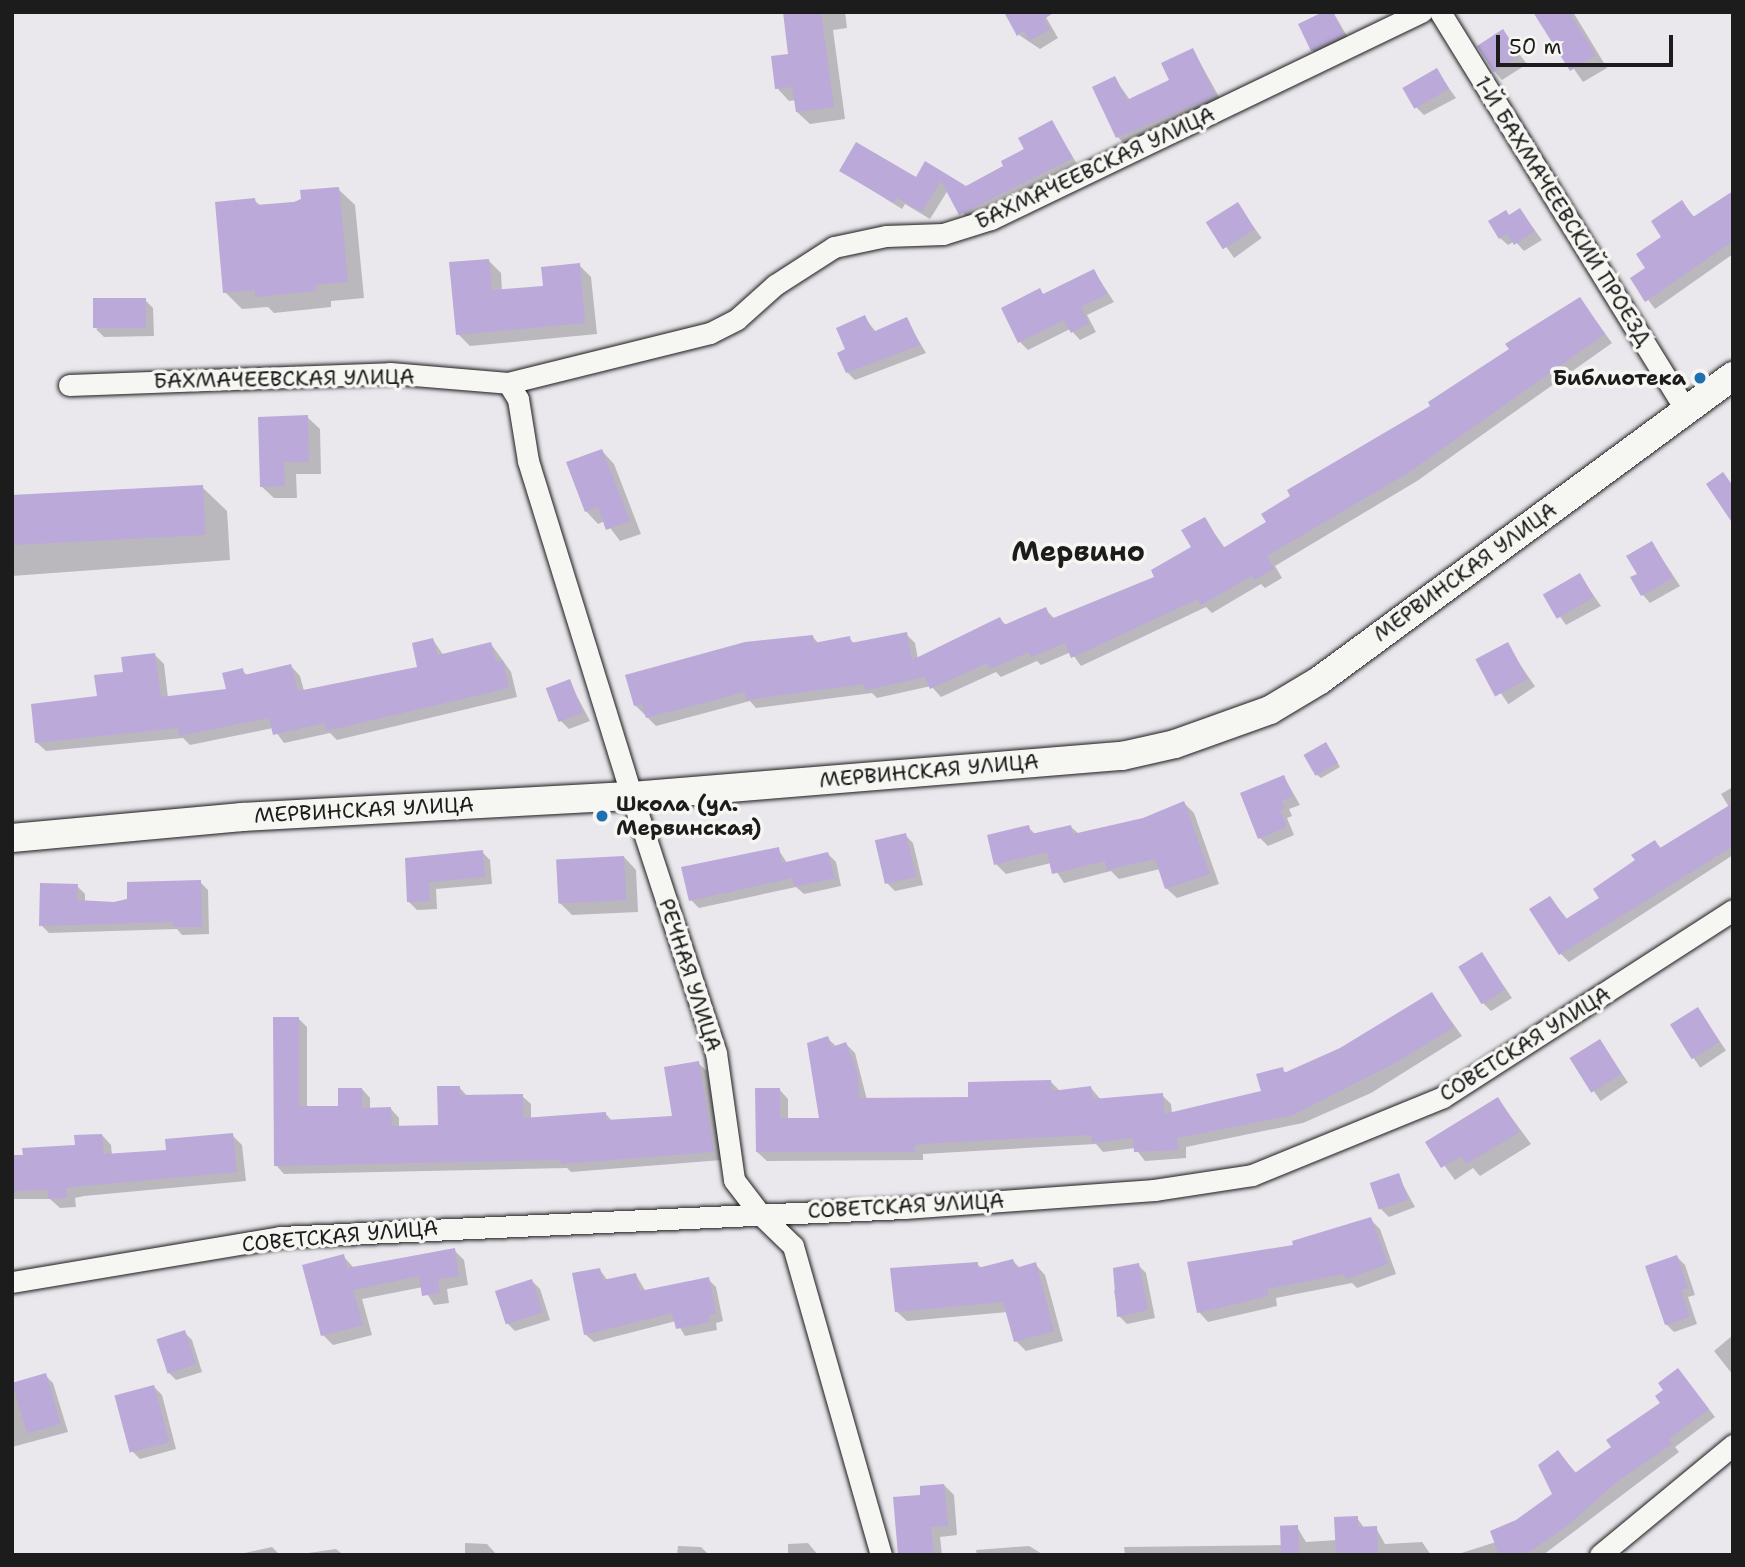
<!DOCTYPE html>
<html>
<head>
<meta charset="utf-8">
<style>
  body { margin:0 }
  #map { position:relative; width:1745px; height:1567px; overflow:hidden; background:#eae7ed; font-family:"Shantell Sans",sans-serif }
  div>[style] { position:absolute }
  .shadow>* { inset:0; background:#0003; transform-origin:0 0 }
  .building>* { inset:0; background:#baa9d9; transform-origin:0 0 }
  .roads { filter:drop-shadow(0 0 2px #1c1c1c) drop-shadow(0 0 2px #1c1c1c) }
  .minor>* { height:21px; margin:-10.5px; padding:0 10.5px; transform-origin:10.5px; border-radius:10.5px; background:#f6f6f2 }
  .tertiary>* { height:28px; margin:-14px; padding:0 14px; transform-origin:14px; border-radius:14px; background:#f6f6f2 }
  .dots>* { width:19px; height:19px; translate:-50% -50%; box-sizing:border-box; border:4px solid #f6f6f2; border-radius:50% }
  span { translate:-50% -50%; white-space:nowrap; text-align:center; line-height:1.15; -webkit-text-stroke:7px #f6f6f2; paint-order:stroke }
  .street-label { font-size:21px; color:#1c1c1c }
  .poi-label { font-size:21px; color:#1c1c1c; font-weight:700 }
  .right { translate:-100% -50%; text-align:right }
  .left { translate:0 -50%; text-align:left }
  .district-label { font-size:28px; color:#1c1c1c; font-weight:700 }
  .frame { position:absolute; inset:0; border:14px solid #1c1c1c; pointer-events:none }
  .scale { position:absolute; left:1496px; top:35px; width:177px; height:32px; box-sizing:border-box; border:4px solid #1c1c1c; border-top:0; padding-left:9px; font-size:21px; line-height:24px; white-space:nowrap; color:#1c1c1c; -webkit-text-stroke:5px #f6f6f2; paint-order:stroke }
</style>
</head>
<body>
<div id="map">
  <div class="shadow">
    <i style="clip-path:polygon(784px 12px,845px 12px,847px 28px,833px 30px,845px 119px,810px 124px,797px 112px,796px 100px,789px 101px,777px 88px,790px 55px)"></i>
    <i style="clip-path:polygon(1043px 12px,1058px 38px,1040px 49px,1019px 35px)"></i>
    <i style="clip-path:polygon(1333px 12px,1351px 43px,1320px 58px,1312px 50px)"></i>
    <i style="clip-path:polygon(1535px 12px,1573px 12px,1607px 68px,1583px 82px)"></i>
    <i style="clip-path:polygon(1502px 32px,1527px 64px,1502px 80px,1495px 72px)"></i>
    <i style="clip-path:polygon(1193px 50px,1223px 104px,1125px 145px,1118px 137px,1115px 79px,1130px 100px,1171px 81px)"></i>
    <i style="clip-path:polygon(1436px 70px,1456px 98px,1424px 115px,1416px 107px)"></i>
    <i style="clip-path:polygon(1051px 122px,1079px 167px,969px 222px,948px 190px,930px 219px,905px 204px,902px 209px,841px 171px,917px 179px,925px 164px,966px 188px,1006px 166px)"></i>
    <i style="clip-path:polygon(338px 189px,355px 205px,364px 298px,331px 301px,331px 307px,274px 313px,268px 307px,242px 309px,225px 292px,254px 200px,261px 206px,303px 201px)"></i>
    <i style="clip-path:polygon(1733px 193px,1733px 254px,1655px 309px,1632px 278px,1647px 268px,1682px 202px,1695px 218px)"></i>
    <i style="left:1237px;top:204px;width:42px;height:34px;rotate:54deg"></i>
    <i style="clip-path:polygon(1520px 210px,1542px 240px,1524px 251px,1515px 241px,1508px 245px,1500px 238px,1510px 217px)"></i>
    <i style="clip-path:polygon(488px 260px,501px 273px,502px 291px,545px 287px,579px 265px,591px 277px,597px 334px,470px 346px,458px 334px)"></i>
    <i style="clip-path:polygon(1094px 271px,1114px 302px,1087px 315px,1096px 332px,1080px 340px,1070px 329px,1028px 350px,1020px 342px,1040px 291px,1045px 296px)"></i>
    <i style="clip-path:polygon(1580px 299px,1612px 343px,1417px 481px,1275px 566px,1282px 578px,1265px 588px,1261px 584px,1212px 613px,1206px 607px,1081px 666px,1071px 652px,1041px 665px,1037px 661px,1001px 677px,996px 672px,941px 697px,931px 686px,877px 698px,872px 693px,756px 708px,750px 701px,656px 726px,635px 705px,813px 637px,819px 644px,849px 638px,855px 644px,906px 634px,915px 643px,918px 659px,1000px 619px,1007px 626px,1045px 609px,1055px 619px,1157px 578px,1194px 548px,1204px 519px,1225px 548px,1268px 523px)"></i>
    <i style="clip-path:polygon(145px 300px,153px 308px,154px 336px,104px 337px,96px 329px)"></i>
    <i style="clip-path:polygon(864px 317px,876px 332px,906px 319px,926px 353px,855px 380px,847px 372px,848px 350px)"></i>
    <i style="clip-path:polygon(307px 417px,320px 429px,321px 474px,296px 474px,297px 498px,274px 498px,261px 486px)"></i>
    <i style="clip-path:polygon(602px 451px,614px 464px,641px 534px,620px 541px,605px 521px,598px 524px,586px 511px)"></i>
    <i style="clip-path:polygon(202px 487px,227px 511px,230px 560px,12px 576px,12px 501px)"></i>
    <i style="clip-path:polygon(1652px 543px,1680px 586px,1650px 603px,1643px 595px,1639px 574px)"></i>
    <i style="clip-path:polygon(1580px 576px,1601px 606px,1566px 625px,1545px 595px)"></i>
    <i style="clip-path:polygon(433px 640px,444px 656px,491px 644px,511px 672px,517px 697px,337px 740px,330px 733px,284px 743px,273px 728px,190px 745px,183px 738px,46px 751px,36px 742px,155px 655px,164px 664px,168px 698px,228px 690px,242px 670px,248px 676px,291px 666px,300px 676px,304px 691px,419px 668px)"></i>
    <i style="left:1507px;top:645px;width:50px;height:32px;rotate:56deg"></i>
    <i style="clip-path:polygon(569px 681px,590px 721px,569px 729px,561px 721px)"></i>
    <i style="clip-path:polygon(1329px 748px,1340px 767px,1321px 778px,1317px 775px)"></i>
    <i style="clip-path:polygon(1284px 777px,1300px 805px,1289px 809px,1292px 816px,1287px 818px,1294px 835px,1268px 846px,1260px 838px)"></i>
    <i style="clip-path:polygon(1733px 787px,1733px 855px,1569px 962px,1561px 954px,1550px 898px,1568px 920px,1601px 898px,1655px 842px,1662px 849px,1729px 807px,1721px 794px)"></i>
    <i style="clip-path:polygon(1184px 803px,1194px 813px,1219px 884px,1177px 898px,1166px 888px,1160px 869px,1119px 879px,1111px 871px,1064px 883px,1051px 863px,1006px 874px,996px 864px,1028px 827px,1036px 835px,1071px 827px,1079px 834px,1144px 819px)"></i>
    <i style="clip-path:polygon(905px 835px,913px 843px,923px 885px,895px 891px,887px 883px)"></i>
    <i style="clip-path:polygon(778px 849px,787px 863px,828px 854px,836px 862px,841px 886px,804px 894px,796px 887px,699px 908px,691px 900px)"></i>
    <i style="clip-path:polygon(482px 852px,490px 860px,492px 884px,436px 889px,437px 909px,417px 910px,409px 902px,407px 859px)"></i>
    <i style="clip-path:polygon(624px 857px,636px 870px,638px 912px,572px 915px,559px 902px)"></i>
    <i style="clip-path:polygon(200px 882px,208px 890px,209px 934px,182px 935px,177px 929px,49px 933px,41px 925px,77px 886px,85px 894px,85px 902px,114px 903px)"></i>
    <i style="clip-path:polygon(1482px 954px,1512px 998px,1491px 1011px,1483px 1003px)"></i>
    <i style="clip-path:polygon(1432px 994px,1462px 1036px,1371px 1093px,1303px 1123px,1186px 1147px,1186px 1158px,1145px 1161px,1135px 1148px,1103px 1152px,1096px 1144px,923px 1154px,923px 1160px,767px 1161px,757px 1152px,779px 1089px,788px 1099px,788px 1120px,821px 1120px,827px 1038px,837px 1047px,846px 1044px,855px 1053px,867px 1100px,970px 1098px,1051px 1082px,1061px 1092px,1091px 1088px,1101px 1100px,1162px 1095px,1171px 1104px,1172px 1114px,1263px 1092px,1282px 1069px,1287px 1074px,1340px 1050px)"></i>
    <i style="left:1698px;top:1009px;width:50px;height:31px;rotate:56deg"></i>
    <i style="clip-path:polygon(299px 1019px,307px 1027px,307px 1108px,340px 1108px,362px 1089px,370px 1098px,370px 1109px,391px 1109px,399px 1118px,399px 1127px,439px 1127px,459px 1087px,468px 1097px,522px 1096px,531px 1104px,531px 1119px,605px 1113px,613px 1122px,674px 1118px,698px 1063px,707px 1071px,722px 1160px,571px 1172px,567px 1168px,284px 1174px,276px 1165px)"></i>
    <i style="left:1600px;top:1041px;width:50px;height:33px;rotate:56deg"></i>
    <i style="clip-path:polygon(1498px 1099px,1531px 1144px,1480px 1176px,1473px 1168px,1455px 1180px,1427px 1142px)"></i>
    <i style="clip-path:polygon(102px 1135px,111px 1145px,112px 1155px,168px 1151px,232px 1135px,242px 1145px,246px 1181px,84px 1196px,75px 1198px,76px 1207px,60px 1208px,50px 1199px,12px 1199px,12px 1157px,77px 1147px)"></i>
    <i style="clip-path:polygon(1398px 1176px,1415px 1207px,1389px 1217px,1381px 1209px)"></i>
    <i style="clip-path:polygon(1370px 1219px,1380px 1229px,1396px 1274px,1357px 1288px,1352px 1283px,1276px 1298px,1277px 1306px,1208px 1322px,1199px 1312px)"></i>
    <i style="clip-path:polygon(454px 1250px,464px 1260px,468px 1285px,447px 1289px,449px 1303px,434px 1305px,423px 1287px,362px 1299px,372px 1335px,333px 1345px,323px 1335px,343px 1256px,354px 1268px)"></i>
    <i style="clip-path:polygon(1677px 1257px,1685px 1265px,1695px 1295px,1688px 1297px,1697px 1324px,1674px 1332px,1666px 1324px)"></i>
    <i style="clip-path:polygon(1013px 1261px,1020px 1268px,1035px 1264px,1045px 1275px,1063px 1341px,1026px 1351px,1016px 1341px,1008px 1312px,907px 1321px,896px 1311px,977px 1264px,983px 1269px)"></i>
    <i style="clip-path:polygon(1138px 1265px,1146px 1273px,1155px 1318px,1127px 1324px,1119px 1316px,1114px 1291px)"></i>
    <i style="clip-path:polygon(600px 1270px,608px 1281px,636px 1275px,646px 1292px,708px 1279px,716px 1287px,723px 1321px,716px 1323px,717px 1330px,685px 1336px,676px 1321px,594px 1342px,586px 1335px)"></i>
    <i style="clip-path:polygon(532px 1281px,540px 1289px,550px 1320px,515px 1331px,507px 1323px)"></i>
    <i style="clip-path:polygon(184px 1332px,192px 1340px,202px 1372px,176px 1380px,168px 1372px)"></i>
    <i style="clip-path:polygon(1733px 1335px,1733px 1375px,1714px 1351px)"></i>
    <i style="clip-path:polygon(1678px 1370px,1715px 1417px,1675px 1447px,1679px 1452px,1543px 1555px,1455px 1555px,1496px 1542px,1554px 1494px,1558px 1452px,1577px 1474px,1613px 1447px,1662px 1404px)"></i>
    <i style="clip-path:polygon(45px 1375px,53px 1383px,68px 1432px,12px 1447px,12px 1385px)"></i>
    <i style="clip-path:polygon(154px 1387px,162px 1395px,176px 1449px,140px 1459px,132px 1451px)"></i>
    <i style="clip-path:polygon(944px 1485px,954px 1495px,957px 1535px,940px 1537px,942px 1555px,900px 1555px,922px 1496px)"></i>
    <i style="clip-path:polygon(1357px 1518px,1365px 1529px,1376px 1528px,1385px 1544px,1422px 1542px,1431px 1555px,1125px 1555px,1124px 1547px,1282px 1545px,1297px 1527px,1306px 1542px,1337px 1540px)"></i>
    <i style="clip-path:polygon(465px 1543px,487px 1544px,497px 1555px,465px 1555px)"></i>
    <i style="clip-path:polygon(808px 1543px,818px 1555px,788px 1555px,788px 1544px)"></i>
    <i style="clip-path:polygon(678px 1546px,701px 1547px,709px 1555px,677px 1555px)"></i>
    <i style="clip-path:polygon(1029px 1546px,1044px 1555px,977px 1555px,976px 1550px)"></i>
    <i style="clip-path:polygon(272px 1547px,280px 1555px,235px 1555px)"></i>
    <i style="clip-path:polygon(336px 1549px,341px 1553px,422px 1555px,294px 1555px)"></i>
  </div>
  <div class="building">
    <i style="clip-path:polygon(783px 12px,821px 12px,834px 107px,796px 112px,792px 87px,775px 89px,771px 56px,788px 54px)"></i>
    <i style="clip-path:polygon(1004px 12px,1055px 12px,1044px 19px,1050px 29px,1029px 41px,1024px 31px,1017px 36px)"></i>
    <i style="clip-path:polygon(1323px 12px,1333px 12px,1344px 35px,1311px 51px,1298px 24px)"></i>
    <i style="clip-path:polygon(1533px 12px,1569px 12px,1596px 55px,1570px 71px)"></i>
    <i style="left:1503px;top:29px;width:31px;height:31px;rotate:57deg"></i>
    <i style="clip-path:polygon(1193px 48px,1216px 96px,1116px 138px,1092px 87px,1115px 76px,1127px 100px,1169px 80px,1161px 63px)"></i>
    <i style="left:1437px;top:68px;width:24px;height:40px;rotate:60deg"></i>
    <i style="clip-path:polygon(1052px 120px,1073px 158px,959px 215px,941px 181px,922px 212px,897px 198px,894px 203px,839px 171px,856px 142px,916px 177px,925px 161px,966px 186px,1003px 166px,1001px 161px,1024px 149px,1018px 138px)"></i>
    <i style="clip-path:polygon(339px 187px,348px 282px,315px 285px,316px 291px,255px 297px,255px 290px,223px 293px,215px 202px,255px 198px,256px 205px,294px 202px,301px 199px,300px 190px)"></i>
    <i style="clip-path:polygon(1733px 191px,1733px 241px,1645px 302px,1630px 278px,1645px 268px,1636px 254px,1661px 237px,1651px 221px,1682px 200px,1693px 217px)"></i>
    <i style="left:1238px;top:202px;width:32px;height:38px;rotate:58deg"></i>
    <i style="clip-path:polygon(1520px 208px,1535px 231px,1514px 245px,1507px 233px,1499px 239px,1488px 221px,1506px 210px,1509px 215px)"></i>
    <i style="clip-path:polygon(489px 259px,492px 290px,543px 286px,541px 267px,580px 263px,585px 323px,456px 335px,449px 262px)"></i>
    <i style="clip-path:polygon(1094px 269px,1107px 294px,1081px 307px,1089px 323px,1071px 333px,1064px 320px,1018px 343px,1001px 308px,1040px 288px,1043px 294px)"></i>
    <i style="clip-path:polygon(1580px 297px,1605px 334px,1408px 473px,1267px 556px,1274px 569px,1254px 580px,1252px 576px,1201px 605px,1198px 599px,1071px 658px,1065px 643px,1031px 657px,1029px 652px,990px 669px,987px 663px,930px 689px,925px 677px,866px 690px,864px 684px,746px 700px,745px 692px,646px 718px,642px 704px,634px 706px,625px 675px,745px 642px,813px 635px,814px 643px,850px 636px,851px 643px,907px 632px,912px 660px,1000px 617px,1004px 625px,1046px 607px,1051px 619px,1154px 577px,1151px 570px,1191px 547px,1181px 530px,1205px 517px,1223px 548px,1266px 522px,1261px 514px,1290px 496px,1287px 490px,1430px 406px,1428px 402px,1509px 349px,1505px 344px)"></i>
    <i style="left:146px;top:298px;width:30px;height:53px;rotate:90deg"></i>
    <i style="clip-path:polygon(865px 315px,873px 332px,907px 317px,920px 345px,846px 373px,837px 353px,845px 349px,836px 328px)"></i>
    <i style="clip-path:polygon(308px 415px,309px 462px,284px 462px,285px 486px,260px 487px,258px 417px)"></i>
    <i style="clip-path:polygon(602px 449px,630px 521px,606px 530px,598px 507px,585px 512px,566px 462px)"></i>
    <i style="clip-path:polygon(1723px 472px,1733px 486px,1733px 524px,1706px 484px)"></i>
    <i style="left:203px;top:485px;width:50px;height:192px;rotate:87deg"></i>
    <i style="clip-path:polygon(1652px 541px,1673px 578px,1641px 596px,1630px 577px,1637px 574px,1626px 556px)"></i>
    <i style="left:1580px;top:573px;width:28px;height:43px;rotate:60deg"></i>
    <i style="clip-path:polygon(433px 638px,438px 655px,491px 642px,496px 662px,503px 660px,509px 688px,326px 731px,324px 723px,273px 735px,269px 718px,179px 736px,178px 728px,35px 743px,31px 704px,97px 696px,94px 675px,123px 672px,121px 657px,155px 653px,161px 697px,226px 689px,222px 673px,243px 668px,244px 675px,291px 664px,298px 691px,417px 667px,412px 643px)"></i>
    <i style="left:1508px;top:642px;width:42px;height:37px;rotate:62deg"></i>
    <i style="left:570px;top:679px;width:36px;height:26px;rotate:69deg"></i>
    <i style="left:1326px;top:742px;width:24px;height:26px;rotate:60deg"></i>
    <i style="clip-path:polygon(1284px 775px,1293px 796px,1282px 801px,1285px 808px,1280px 810px,1287px 827px,1258px 839px,1240px 793px)"></i>
    <i style="clip-path:polygon(1184px 801px,1210px 874px,1165px 889px,1155px 859px,1107px 870px,1105px 861px,1052px 874px,1047px 852px,994px 865px,987px 835px,1029px 825px,1031px 834px,1071px 825px,1073px 834px,1143px 818px)"></i>
    <i style="clip-path:polygon(1733px 803px,1733px 846px,1559px 955px,1529px 909px,1550px 896px,1566px 919px,1599px 898px,1593px 889px,1635px 860px,1631px 855px,1655px 840px,1660px 848px)"></i>
    <i style="left:906px;top:833px;width:45px;height:32px;rotate:77deg"></i>
    <i style="clip-path:polygon(779px 847px,782px 863px,828px 852px,835px 878px,795px 887px,792px 878px,689px 901px,681px 867px)"></i>
    <i style="clip-path:polygon(483px 850px,485px 877px,429px 882px,430px 901px,407px 902px,405px 858px)"></i>
    <i style="left:624px;top:856px;width:44px;height:68px;rotate:87deg"></i>
    <i style="clip-path:polygon(201px 880px,202px 927px,173px 927px,173px 922px,39px 926px,40px 883px,78px 884px,77px 900px,114px 902px,127px 899px,127px 882px)"></i>
    <i style="left:1482px;top:952px;width:44px;height:28px;rotate:58deg"></i>
    <i style="clip-path:polygon(1432px 992px,1454px 1027px,1397px 1062px,1293px 1115px,1177px 1138px,1178px 1150px,1134px 1152px,1133px 1138px,1092px 1143px,1091px 1135px,937px 1143px,915px 1145px,915px 1152px,756px 1152px,755px 1088px,780px 1088px,780px 1118px,819px 1118px,807px 1043px,828px 1036px,832px 1047px,846px 1042px,858px 1074px,859px 1098px,968px 1097px,968px 1082px,1051px 1080px,1052px 1091px,1091px 1086px,1093px 1099px,1163px 1093px,1164px 1114px,1261px 1091px,1256px 1074px,1283px 1067px,1284px 1073px,1340px 1048px)"></i>
    <i style="left:1698px;top:1007px;width:41px;height:33px;rotate:58deg"></i>
    <i style="clip-path:polygon(273px 1017px,299px 1017px,299px 1106px,338px 1106px,338px 1088px,362px 1088px,362px 1108px,391px 1107px,392px 1126px,438px 1125px,437px 1086px,460px 1086px,460px 1095px,523px 1094px,523px 1118px,606px 1112px,606px 1120px,672px 1116px,664px 1067px,699px 1061px,714px 1152px,561px 1164px,561px 1160px,274px 1166px)"></i>
    <i style="left:1600px;top:1039px;width:41px;height:36px;rotate:58deg"></i>
    <i style="clip-path:polygon(1498px 1097px,1520px 1132px,1466px 1164px,1461px 1156px,1441px 1168px,1425px 1142px)"></i>
    <i style="clip-path:polygon(233px 1133px,237px 1172px,73px 1187px,66px 1188px,67px 1198px,48px 1199px,48px 1190px,12px 1191px,12px 1155px,23px 1155px,22px 1148px,75px 1145px,74px 1135px,102px 1134px,104px 1154px,166px 1150px,165px 1139px)"></i>
    <i style="left:1399px;top:1173px;width:28px;height:31px;rotate:71deg"></i>
    <i style="clip-path:polygon(1371px 1217px,1388px 1264px,1346px 1279px,1344px 1274px,1267px 1289px,1268px 1296px,1197px 1313px,1187px 1262px,1293px 1245px,1292px 1241px)"></i>
    <i style="clip-path:polygon(455px 1248px,459px 1276px,438px 1279px,440px 1293px,422px 1296px,419px 1276px,353px 1290px,363px 1325px,321px 1336px,302px 1265px,344px 1254px,347px 1268px)"></i>
    <i style="clip-path:polygon(1677px 1255px,1688px 1288px,1681px 1290px,1690px 1317px,1665px 1325px,1645px 1266px)"></i>
    <i style="clip-path:polygon(1013px 1259px,1016px 1268px,1036px 1262px,1054px 1331px,1014px 1342px,1003px 1302px,895px 1312px,890px 1268px,978px 1262px,978px 1268px)"></i>
    <i style="clip-path:polygon(1139px 1263px,1148px 1310px,1117px 1317px,1113px 1268px)"></i>
    <i style="clip-path:polygon(600px 1268px,603px 1280px,636px 1273px,640px 1291px,709px 1277px,716px 1313px,709px 1315px,710px 1322px,676px 1329px,672px 1313px,584px 1335px,572px 1273px)"></i>
    <i style="left:532px;top:1279px;width:35px;height:39px;rotate:72deg"></i>
    <i style="left:185px;top:1330px;width:36px;height:30px;rotate:72deg"></i>
    <i style="clip-path:polygon(1678px 1368px,1709px 1409px,1669px 1439px,1672px 1444px,1618px 1481px,1568px 1525px,1525px 1555px,1499px 1555px,1490px 1531px,1516px 1520px,1552px 1494px,1538px 1465px,1558px 1450px,1575px 1473px,1611px 1447px,1606px 1440px,1660px 1403px,1655px 1396px,1663px 1390px,1658px 1383px)"></i>
    <i style="left:46px;top:1373px;width:53px;height:35px;rotate:74deg"></i>
    <i style="left:154px;top:1385px;width:59px;height:41px;rotate:75deg"></i>
    <i style="clip-path:polygon(944px 1484px,948px 1526px,931px 1527px,934px 1555px,898px 1555px,893px 1497px,920px 1495px,920px 1486px)"></i>
    <i style="clip-path:polygon(1358px 1516px,1358px 1527px,1377px 1526px,1378px 1555px,1336px 1555px,1334px 1517px)"></i>
    <i style="left:1298px;top:1525px;width:30px;height:18px;rotate:88deg"></i>
  </div>
  <div class="roads">
    <div class="minor">
      <i style="left:1440px;top:12px;width:468px;rotate:58.3deg"></i>
      <i style="left:508px;top:383px;width:19px;rotate:58deg"></i>
      <i style="left:518px;top:399px;width:63px;rotate:80.8deg"></i>
      <i style="left:528px;top:461px;width:351px;rotate:72.8deg"></i>
      <i style="left:632px;top:796px;width:270px;rotate:71.9deg"></i>
      <i style="left:716px;top:1053px;width:128px;rotate:81.9deg"></i>
      <i style="left:734px;top:1180px;width:43px;rotate:52.6deg"></i>
      <i style="left:760px;top:1214px;width:46px;rotate:44.1deg"></i>
      <i style="left:793px;top:1246px;width:321px;rotate:74.1deg"></i>
      <i style="left:69px;top:385px;width:321px;rotate:-2.1deg"></i>
      <i style="left:390px;top:373px;width:118px;rotate:4.8deg"></i>
      <i style="left:508px;top:383px;width:208px;rotate:-13.9deg"></i>
      <i style="left:710px;top:333px;width:30px;rotate:-27deg"></i>
      <i style="left:737px;top:319px;width:51px;rotate:-41.8deg"></i>
      <i style="left:775px;top:285px;width:70px;rotate:-32.8deg"></i>
      <i style="left:834px;top:247px;width:53px;rotate:-11.9deg"></i>
      <i style="left:886px;top:236px;width:57px;rotate:-2deg"></i>
      <i style="left:943px;top:234px;width:50px;rotate:-17.4deg"></i>
      <i style="left:991px;top:219px;width:478px;rotate:-25.7deg"></i>
      <i style="left:12px;top:1282px;width:272px;rotate:-9.5deg"></i>
      <i style="left:280px;top:1237px;width:625px;rotate:-2.66deg"></i>
      <i style="left:904px;top:1208px;width:251px;rotate:-4.1deg"></i>
      <i style="left:1154px;top:1190px;width:99px;rotate:-8.7deg"></i>
      <i style="left:1252px;top:1175px;width:206px;rotate:-22.2deg"></i>
      <i style="left:1443px;top:1097px;width:345px;rotate:-32.8deg"></i>
      <i style="left:1600px;top:1555px;width:173px;rotate:-39.6deg"></i>
    </div>
    <div class="tertiary">
      <i style="left:12px;top:838px;width:231px;rotate:-5.2deg"></i>
      <i style="left:242px;top:817px;width:391px;rotate:-3.1deg"></i>
      <i style="left:632px;top:796px;width:492px;rotate:-4.7deg"></i>
      <i style="left:1122px;top:756px;width:54px;rotate:-12.8deg"></i>
      <i style="left:1175px;top:744px;width:101px;rotate:-19.7deg"></i>
      <i style="left:1270px;top:710px;width:58px;rotate:-31deg"></i>
      <i style="left:1320px;top:680px;width:513px;rotate:-36.36deg"></i>
    </div>
  </div>
  <div class="dots">
    <i style="left:1700px;top:378px;background:#1f6fb2"></i>
    <i style="left:602px;top:816px;background:#1f6fb2"></i>
  </div>
  <div class="street-label">
    <span style="left:1095px;top:168px;rotate:-25deg">БАХМАЧЕЕВСКАЯ УЛИЦА</span>
    <span style="left:1563px;top:211px;rotate:58deg">1-Й БАХМАЧЕЕВСКИЙ ПРОЕЗД</span>
    <span style="left:284px;top:379px;rotate:-1deg">БАХМАЧЕЕВСКАЯ УЛИЦА</span>
    <span style="left:1465px;top:572px;rotate:-36deg">МЕРВИНСКАЯ УЛИЦА</span>
    <span style="left:929px;top:771px;rotate:-5deg">МЕРВИНСКАЯ УЛИЦА</span>
    <span style="left:364px;top:810px;rotate:-3deg">МЕРВИНСКАЯ УЛИЦА</span>
    <span style="left:690px;top:975px;rotate:72deg">РЕЧНАЯ УЛИЦА</span>
    <span style="left:1525px;top:1044px;rotate:-32deg">СОВЕТСКАЯ УЛИЦА</span>
    <span style="left:906px;top:1206px;rotate:-3deg">СОВЕТСКАЯ УЛИЦА</span>
    <span style="left:340px;top:1236px;rotate:-5deg">СОВЕТСКАЯ УЛИЦА</span>
  </div>
  <div class="poi-label">
    <span class="right" style="left:1686px;top:378px">Библиотека</span>
    <span class="left" style="left:616px;top:816px">Школа (ул.<br>Мервинская)</span>
  </div>
  <div class="district-label">
    <span style="left:1078px;top:551px">Мервино</span>
  </div>
  <div class="frame"></div>
  <div class="scale">50 m</div>
</div>
</body>
</html>
